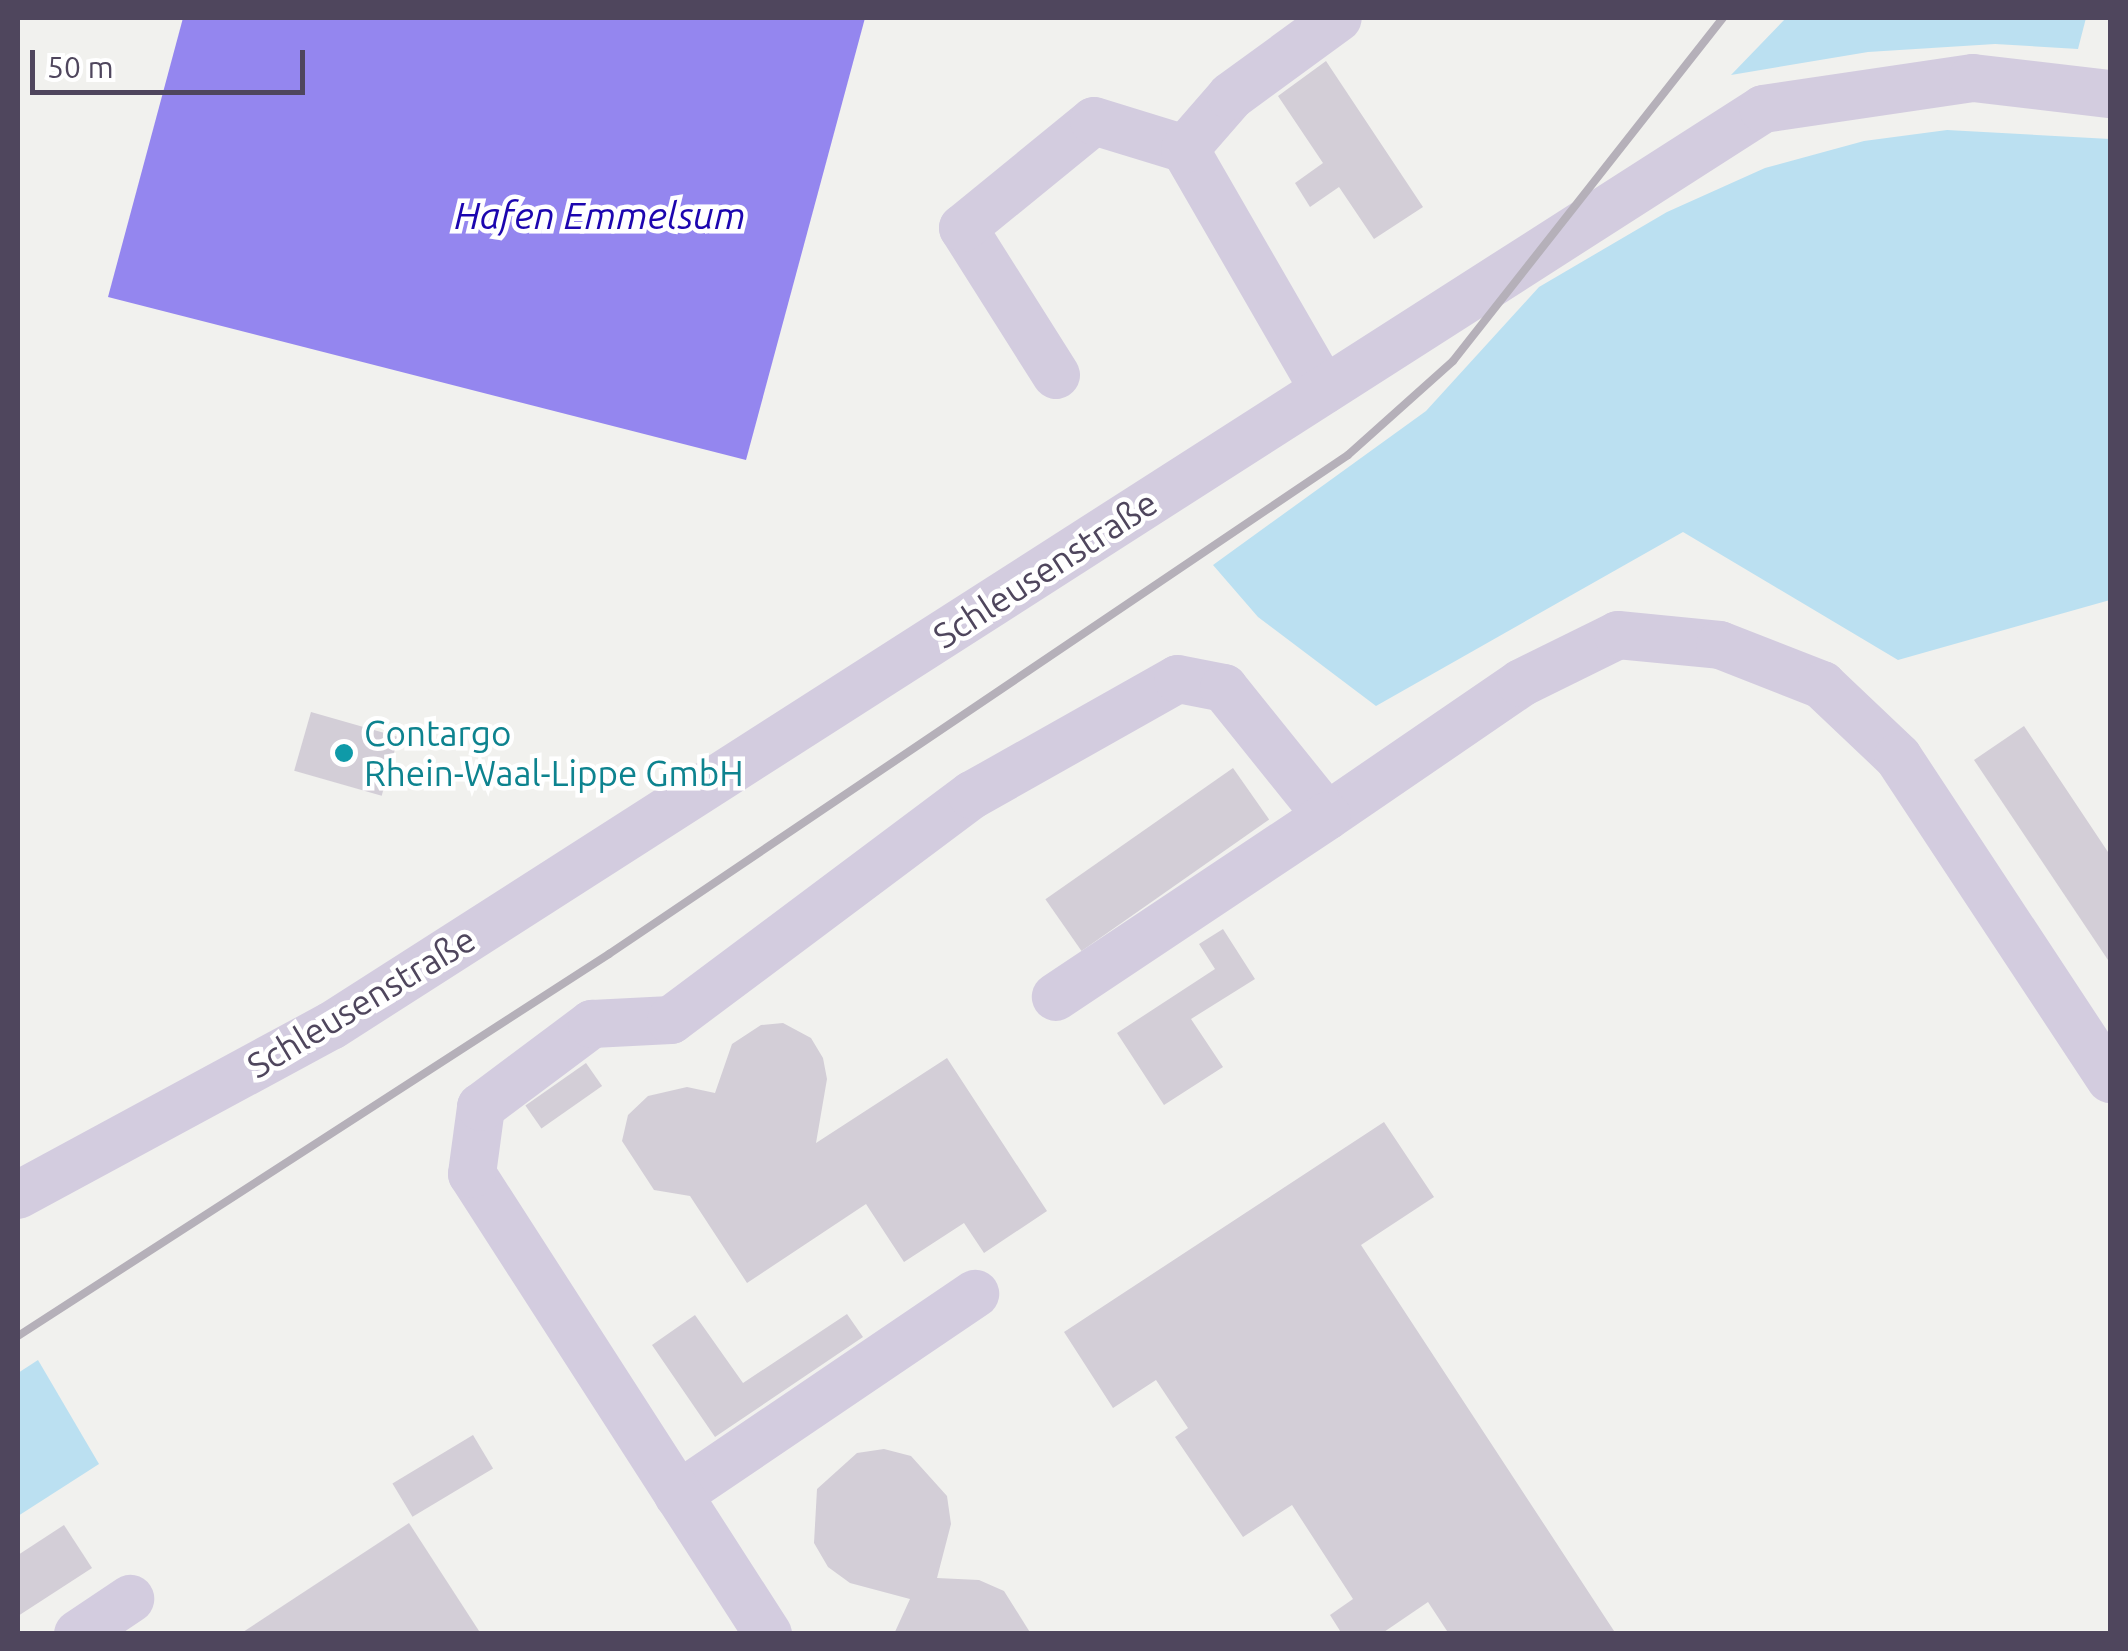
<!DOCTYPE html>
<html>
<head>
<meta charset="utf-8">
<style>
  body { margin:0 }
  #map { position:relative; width:2128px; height:1651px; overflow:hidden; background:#f1f1ee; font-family:Ubuntu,sans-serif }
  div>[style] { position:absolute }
  .green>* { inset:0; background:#bbe0f1 }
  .water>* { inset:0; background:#9486ef }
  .building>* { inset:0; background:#d3ced7; transform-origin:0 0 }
  .minor>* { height:48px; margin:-24px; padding:0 24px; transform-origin:24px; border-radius:24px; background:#d3ccdf }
  .rail>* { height:8px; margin:-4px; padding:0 4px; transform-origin:4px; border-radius:4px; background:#b5b0b9 }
  .dots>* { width:28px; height:28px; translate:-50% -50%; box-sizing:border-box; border:5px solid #fff; border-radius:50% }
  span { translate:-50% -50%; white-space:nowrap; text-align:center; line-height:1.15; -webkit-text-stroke:9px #fff; paint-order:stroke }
  .street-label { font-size:35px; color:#4f465d }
  .culture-label { font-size:35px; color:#0d838f }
  .left { translate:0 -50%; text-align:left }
  .water-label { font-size:38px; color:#1c06af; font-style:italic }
  .frame { position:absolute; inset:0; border:20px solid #4f465d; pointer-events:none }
  .scale { position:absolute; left:30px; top:50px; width:275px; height:45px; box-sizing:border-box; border:5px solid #4f465d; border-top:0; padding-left:12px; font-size:30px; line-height:35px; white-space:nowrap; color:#4f465d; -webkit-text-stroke:8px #fff; paint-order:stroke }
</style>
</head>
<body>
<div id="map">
  <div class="green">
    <i style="clip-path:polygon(1786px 18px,2086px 18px,2078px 49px,1995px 44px,1868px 52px,1731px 75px)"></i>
    <i style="clip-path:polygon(1947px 130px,2110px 139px,2110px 600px,1898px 660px,1683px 532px,1376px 706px,1258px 617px,1213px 565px,1426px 411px,1539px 287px,1667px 212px,1765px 168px,1864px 141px)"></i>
    <i style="clip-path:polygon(38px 1360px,99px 1464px,18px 1516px,18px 1373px)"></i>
  </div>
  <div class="water">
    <i style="clip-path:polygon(183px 18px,865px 18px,746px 460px,108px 297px)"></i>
  </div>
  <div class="building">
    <i style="clip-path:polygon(1326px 61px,1423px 207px,1374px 239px,1339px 187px,1310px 207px,1295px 183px,1323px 163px,1278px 96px)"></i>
    <i style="left:311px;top:712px;width:91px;height:61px;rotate:16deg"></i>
    <i style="clip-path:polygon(2024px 726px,2110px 855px,2110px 963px,1974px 760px)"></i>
    <i style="left:1233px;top:768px;width:63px;height:229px;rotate:55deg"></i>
    <i style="clip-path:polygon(1223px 929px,1255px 979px,1191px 1019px,1223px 1067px,1164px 1105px,1117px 1033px,1215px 969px,1199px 944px)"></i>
    <i style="clip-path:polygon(783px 1023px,811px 1038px,823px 1058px,827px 1079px,816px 1143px,947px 1058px,1047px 1211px,984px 1253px,964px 1223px,904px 1262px,866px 1204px,747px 1283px,690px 1196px,654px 1190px,622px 1141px,628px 1115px,648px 1096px,687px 1087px,715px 1093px,732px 1044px,761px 1025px)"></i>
    <i style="left:586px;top:1063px;width:28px;height:74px;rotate:55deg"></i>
    <i style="clip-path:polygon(1384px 1122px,1434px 1197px,1361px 1245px,1616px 1634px,1449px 1634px,1428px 1602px,1381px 1634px,1342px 1634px,1330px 1615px,1353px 1599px,1292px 1505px,1243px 1537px,1175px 1437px,1188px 1428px,1156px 1380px,1113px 1408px,1064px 1332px)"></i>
    <i style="clip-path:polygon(847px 1314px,863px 1337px,715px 1437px,652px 1345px,695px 1315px,743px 1383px)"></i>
    <i style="left:473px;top:1435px;width:39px;height:94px;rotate:59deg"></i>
    <i style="clip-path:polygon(884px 1449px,911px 1456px,947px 1496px,951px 1524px,937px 1578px,979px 1580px,1004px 1591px,1031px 1634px,894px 1634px,910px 1599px,850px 1583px,828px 1567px,814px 1543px,817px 1489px,857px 1453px)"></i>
    <i style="clip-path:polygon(409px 1523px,481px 1634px,240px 1634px)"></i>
    <i style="clip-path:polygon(64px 1525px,92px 1568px,18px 1616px,18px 1555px)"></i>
  </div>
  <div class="minor">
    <i style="left:1056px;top:375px;width:174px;rotate:-122.3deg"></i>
    <i style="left:963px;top:228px;width:169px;rotate:-39.2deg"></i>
    <i style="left:1094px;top:121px;width:95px;rotate:17.1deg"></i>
    <i style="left:1324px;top:390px;width:278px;rotate:-120deg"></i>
    <i style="left:1185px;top:149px;width:70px;rotate:-49deg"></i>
    <i style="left:1231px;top:96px;width:132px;rotate:-36.1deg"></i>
    <i style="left:1327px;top:816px;width:235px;rotate:-34.4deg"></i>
    <i style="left:1521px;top:683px;width:108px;rotate:-26.3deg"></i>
    <i style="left:1618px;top:635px;width:102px;rotate:5.6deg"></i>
    <i style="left:1720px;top:645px;width:110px;rotate:21.4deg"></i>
    <i style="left:1822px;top:685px;width:105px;rotate:43.5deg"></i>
    <i style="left:1898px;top:757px;width:386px;rotate:56.6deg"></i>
    <i style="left:18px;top:1195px;width:356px;rotate:-28.4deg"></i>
    <i style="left:331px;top:1026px;width:1700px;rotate:-32.63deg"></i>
    <i style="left:1763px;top:109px;width:212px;rotate:-8.4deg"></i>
    <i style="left:1973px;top:78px;width:138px;rotate:6.7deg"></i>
    <i style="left:678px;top:1495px;width:359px;rotate:-34.1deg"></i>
    <i style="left:78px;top:1634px;width:63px;rotate:-33.9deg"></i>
    <i style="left:768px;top:1634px;width:547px;rotate:-122.76deg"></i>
    <i style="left:472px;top:1174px;width:68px;rotate:-82.3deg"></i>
    <i style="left:481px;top:1107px;width:139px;rotate:-36.8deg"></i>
    <i style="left:592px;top:1024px;width:79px;rotate:-2.9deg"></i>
    <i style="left:671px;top:1020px;width:376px;rotate:-36.8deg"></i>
    <i style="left:972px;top:795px;width:236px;rotate:-29.4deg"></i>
    <i style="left:1178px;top:679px;width:47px;rotate:11.1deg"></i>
    <i style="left:1224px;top:688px;width:164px;rotate:51.2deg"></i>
    <i style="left:1327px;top:816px;width:326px;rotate:146.3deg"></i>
  </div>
  <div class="rail">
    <i style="left:18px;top:1336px;width:704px;rotate:-32.88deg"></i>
    <i style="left:609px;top:954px;width:892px;rotate:-34.03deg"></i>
    <i style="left:1348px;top:455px;width:141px;rotate:-41.8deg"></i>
    <i style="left:1453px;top:361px;width:437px;rotate:-51.8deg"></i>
  </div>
  <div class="dots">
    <i style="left:344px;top:753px;background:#0f9aa8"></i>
  </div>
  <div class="street-label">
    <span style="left:1045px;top:569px;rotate:-33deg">Schleusenstraße</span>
    <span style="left:361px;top:1002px;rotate:-31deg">Schleusenstraße</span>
  </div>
  <div class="culture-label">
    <span class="left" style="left:364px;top:753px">Contargo<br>Rhein-Waal-Lippe GmbH</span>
  </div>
  <div class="water-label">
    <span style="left:600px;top:216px">Hafen Emmelsum</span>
  </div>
  <div class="frame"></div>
  <div class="scale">50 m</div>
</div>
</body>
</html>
